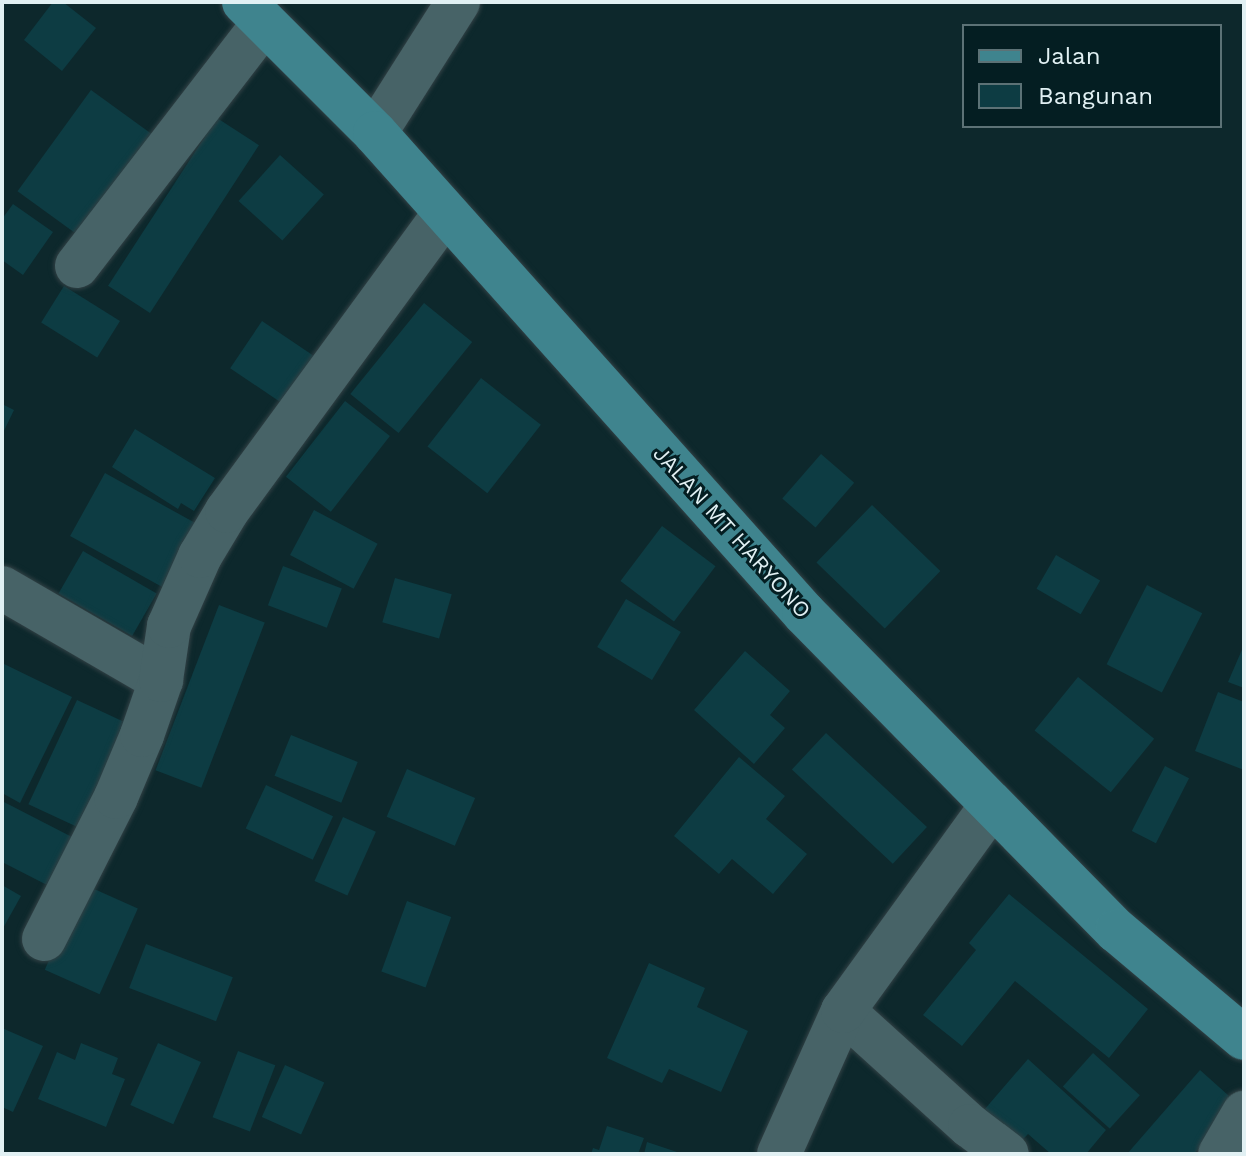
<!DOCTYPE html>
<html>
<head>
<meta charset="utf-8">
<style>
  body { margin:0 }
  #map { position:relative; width:1246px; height:1156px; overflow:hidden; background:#0d282c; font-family:"Work Sans",sans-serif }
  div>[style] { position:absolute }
  .building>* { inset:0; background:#0d3c43; transform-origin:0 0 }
  .roads { filter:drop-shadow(0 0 2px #324145) drop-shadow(0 0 2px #324145) }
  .minor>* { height:44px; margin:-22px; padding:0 22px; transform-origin:22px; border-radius:22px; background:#476367 }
  .major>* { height:44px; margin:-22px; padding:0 22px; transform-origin:22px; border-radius:22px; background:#3f848e }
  span { translate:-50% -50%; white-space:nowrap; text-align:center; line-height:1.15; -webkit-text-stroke:6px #041e22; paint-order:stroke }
  .street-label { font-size:22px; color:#e1f0f3 }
  .frame { position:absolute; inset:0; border:4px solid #e1f0f3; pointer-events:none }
  .legend { position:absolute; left:962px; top:24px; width:260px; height:104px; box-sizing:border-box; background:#041e22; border:2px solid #5c7276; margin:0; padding:10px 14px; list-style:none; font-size:24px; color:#e1f0f3 }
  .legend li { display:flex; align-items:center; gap:16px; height:40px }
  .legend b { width:40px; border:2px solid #5c7276 }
</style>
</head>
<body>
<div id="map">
  <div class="building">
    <i style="clip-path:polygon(53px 2px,63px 2px,96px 28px,62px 71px,24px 40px)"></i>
    <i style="left:91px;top:90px;width:78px;height:125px;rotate:36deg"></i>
    <i style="left:217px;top:118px;width:50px;height:200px;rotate:33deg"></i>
    <i style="left:280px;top:155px;width:59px;height:62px;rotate:42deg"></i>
    <i style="clip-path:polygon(13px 204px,53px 232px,23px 275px,2px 260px,2px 219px)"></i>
    <i style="left:64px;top:286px;width:66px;height:43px;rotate:32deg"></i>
    <i style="left:424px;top:303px;width:62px;height:117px;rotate:39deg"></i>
    <i style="left:262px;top:321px;width:64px;height:57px;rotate:34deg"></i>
    <i style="left:481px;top:378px;width:76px;height:87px;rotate:38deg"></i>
    <i style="left:345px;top:401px;width:57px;height:96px;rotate:38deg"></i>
    <i style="clip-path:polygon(2px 404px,14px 410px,2px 435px)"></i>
    <i style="clip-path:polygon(135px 429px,215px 478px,194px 511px,181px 503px,178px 509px,112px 467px)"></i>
    <i style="left:821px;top:454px;width:44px;height:59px;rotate:41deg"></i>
    <i style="left:105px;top:473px;width:111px;height:72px;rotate:29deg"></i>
    <i style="left:872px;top:505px;width:95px;height:80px;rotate:44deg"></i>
    <i style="left:314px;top:510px;width:72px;height:51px;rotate:28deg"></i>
    <i style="left:662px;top:526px;width:67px;height:69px;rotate:37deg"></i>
    <i style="left:83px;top:551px;width:85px;height:49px;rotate:30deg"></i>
    <i style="left:1056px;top:555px;width:51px;height:39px;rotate:30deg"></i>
    <i style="left:283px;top:566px;width:63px;height:42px;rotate:21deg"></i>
    <i style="left:395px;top:578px;width:59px;height:46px;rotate:16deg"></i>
    <i style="left:1147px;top:585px;width:62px;height:89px;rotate:27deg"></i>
    <i style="left:626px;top:599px;width:64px;height:56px;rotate:31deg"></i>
    <i style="left:219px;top:605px;width:49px;height:177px;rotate:21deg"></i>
    <i style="clip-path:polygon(1244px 645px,1244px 688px,1228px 682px)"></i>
    <i style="clip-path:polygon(745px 651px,790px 691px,770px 715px,785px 728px,754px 764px,694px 710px)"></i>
    <i style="clip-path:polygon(2px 663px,72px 697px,20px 803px,2px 793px)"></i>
    <i style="left:1078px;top:677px;width:98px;height:69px;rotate:39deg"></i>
    <i style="clip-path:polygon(1218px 692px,1244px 702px,1244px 770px,1195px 751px)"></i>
    <i style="left:77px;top:700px;width:57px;height:115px;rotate:25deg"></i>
    <i style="left:826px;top:733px;width:138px;height:50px;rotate:43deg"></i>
    <i style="left:291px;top:735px;width:72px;height:44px;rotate:22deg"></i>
    <i style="clip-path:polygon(739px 757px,785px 796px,766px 819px,807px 854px,773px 894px,732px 859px,719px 874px,674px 836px)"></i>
    <i style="left:1165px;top:766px;width:27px;height:73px;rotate:27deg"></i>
    <i style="left:407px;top:769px;width:74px;height:52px;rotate:23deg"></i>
    <i style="left:266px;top:785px;width:74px;height:48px;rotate:25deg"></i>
    <i style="clip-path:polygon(2px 801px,72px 837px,47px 885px,2px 862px)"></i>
    <i style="left:343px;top:817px;width:36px;height:70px;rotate:24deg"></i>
    <i style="left:83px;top:884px;width:60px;height:94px;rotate:24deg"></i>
    <i style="clip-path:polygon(2px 885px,21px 896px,2px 930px)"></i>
    <i style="clip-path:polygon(1009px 894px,1148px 1009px,1109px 1058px,1015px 981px,962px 1046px,923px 1015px,976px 950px,969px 943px)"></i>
    <i style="left:407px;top:901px;width:47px;height:75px;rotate:20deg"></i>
    <i style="left:146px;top:944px;width:93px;height:47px;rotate:21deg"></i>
    <i style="clip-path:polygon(649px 963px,705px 988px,697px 1007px,748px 1031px,721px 1092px,669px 1069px,662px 1083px,607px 1058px)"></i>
    <i style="clip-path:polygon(2px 1028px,43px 1046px,13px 1112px,2px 1107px)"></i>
    <i style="clip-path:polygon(81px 1043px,118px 1058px,112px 1074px,125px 1079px,106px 1127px,38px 1099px,57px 1052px,75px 1060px)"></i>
    <i style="left:158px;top:1043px;width:47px;height:68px;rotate:24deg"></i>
    <i style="left:238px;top:1051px;width:40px;height:71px;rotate:21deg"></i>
    <i style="left:1093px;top:1053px;width:63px;height:45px;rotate:42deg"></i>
    <i style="clip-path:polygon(1028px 1059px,1106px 1130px,1086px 1154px,1051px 1154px,1028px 1134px,1014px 1149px,978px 1117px)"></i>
    <i style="left:285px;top:1065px;width:43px;height:57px;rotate:24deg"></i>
    <i style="clip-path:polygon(1200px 1070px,1238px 1104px,1194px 1154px,1127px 1154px)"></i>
    <i style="clip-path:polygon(607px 1126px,644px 1138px,638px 1154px,591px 1154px,593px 1148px,599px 1150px)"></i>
    <i style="clip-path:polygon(647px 1142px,680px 1153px,680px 1154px,644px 1154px)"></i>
  </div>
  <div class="roads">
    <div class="minor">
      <i style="left:375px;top:133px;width:155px;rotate:-57.6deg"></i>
      <i style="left:77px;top:266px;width:307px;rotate:-52.4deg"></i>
      <i style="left:2px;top:588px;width:184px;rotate:30.1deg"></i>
      <i style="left:44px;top:939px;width:159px;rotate:-63.1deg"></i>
      <i style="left:116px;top:797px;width:67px;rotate:-67.2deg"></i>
      <i style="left:142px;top:735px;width:58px;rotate:-70.9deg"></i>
      <i style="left:161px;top:680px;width:55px;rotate:-81.6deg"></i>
      <i style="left:169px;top:626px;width:77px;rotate:-66.1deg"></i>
      <i style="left:200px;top:556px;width:52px;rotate:-59deg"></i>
      <i style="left:227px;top:511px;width:369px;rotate:-53.8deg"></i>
      <i style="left:843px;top:1011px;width:171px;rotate:42.2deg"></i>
      <i style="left:970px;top:1126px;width:46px;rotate:37.1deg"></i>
      <i style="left:779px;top:1154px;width:157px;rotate:-65.9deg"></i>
      <i style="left:843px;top:1011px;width:254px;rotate:-54.1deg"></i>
      <i style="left:1220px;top:1154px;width:48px;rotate:-59.7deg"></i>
    </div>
    <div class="major">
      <i style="left:244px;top:2px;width:185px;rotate:45deg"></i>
      <i style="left:375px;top:133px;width:644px;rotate:48.21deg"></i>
      <i style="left:804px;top:613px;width:446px;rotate:45.5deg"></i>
      <i style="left:1117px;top:931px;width:166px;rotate:40.1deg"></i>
    </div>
  </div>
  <div class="street-label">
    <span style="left:732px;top:532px;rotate:48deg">JALAN MT HARYONO</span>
  </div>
  <div class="frame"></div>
  <ul class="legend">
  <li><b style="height:10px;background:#3f848e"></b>Jalan</li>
  <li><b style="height:22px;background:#0d3c43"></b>Bangunan</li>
  </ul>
</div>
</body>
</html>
